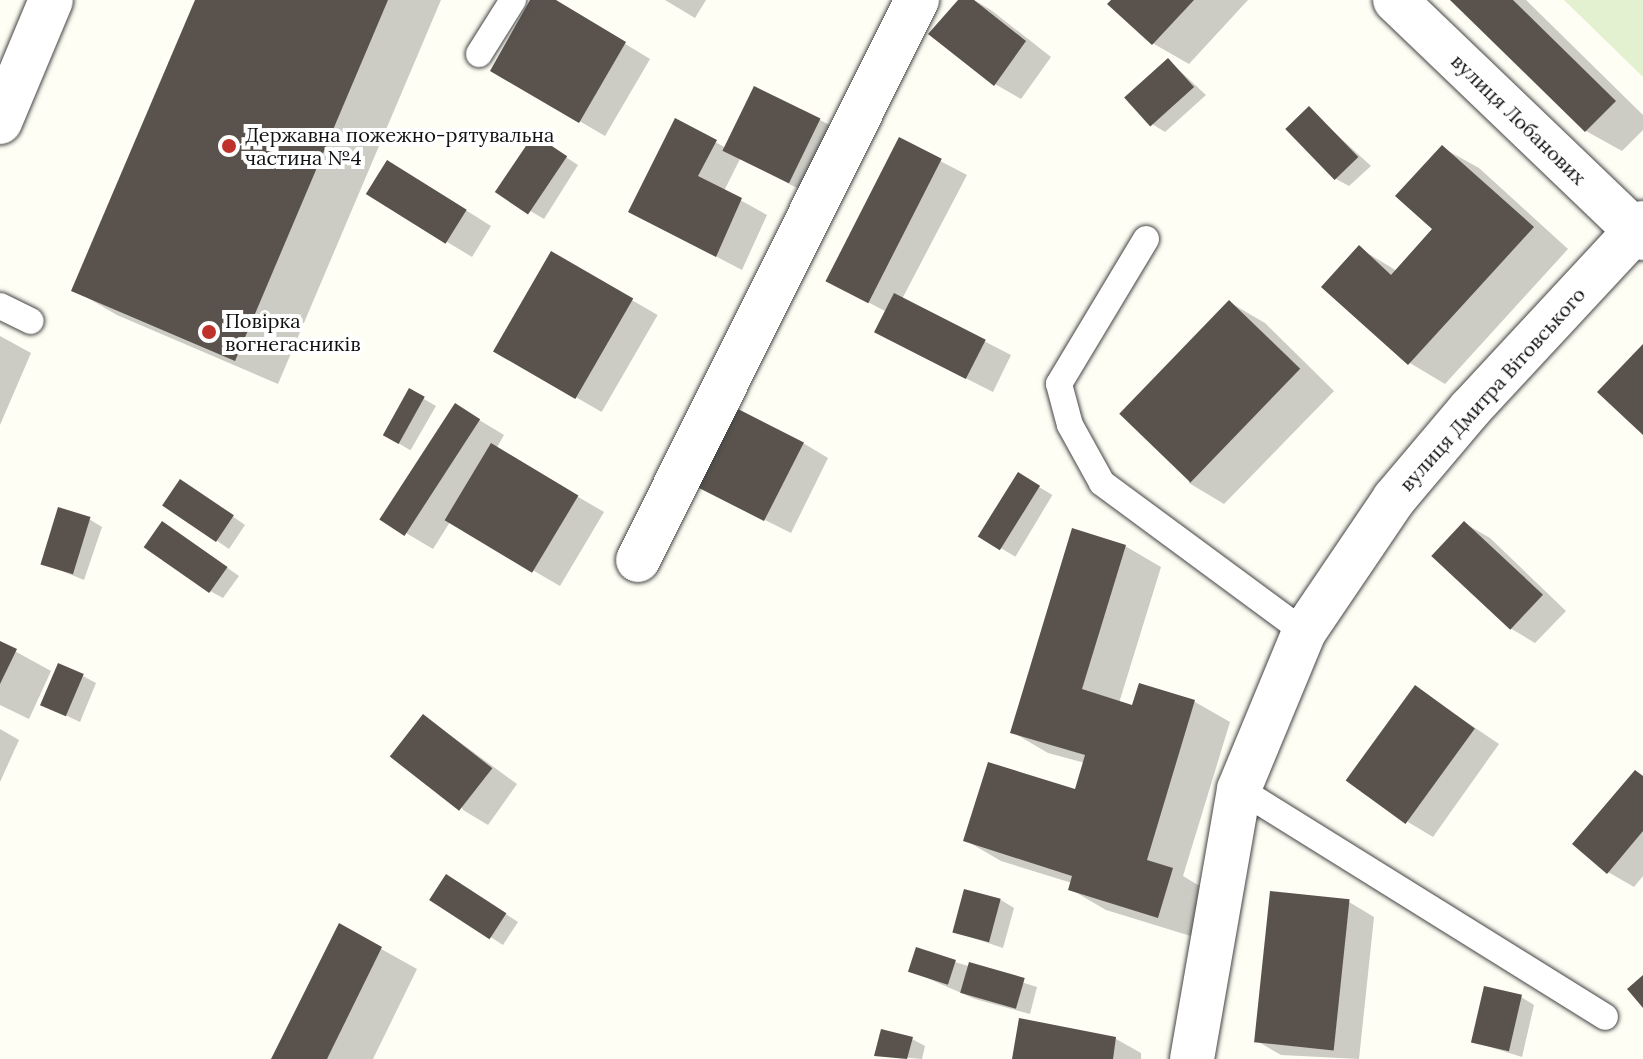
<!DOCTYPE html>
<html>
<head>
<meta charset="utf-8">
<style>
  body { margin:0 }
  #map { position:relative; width:1643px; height:1059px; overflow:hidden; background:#fffef5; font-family:Lora,serif }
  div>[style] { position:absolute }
  .pitch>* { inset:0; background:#e3f1d0 }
  .shadow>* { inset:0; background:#0003; transform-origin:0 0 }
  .building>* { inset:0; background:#5a534d; transform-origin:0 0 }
  .roads { filter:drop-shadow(0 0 2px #444) drop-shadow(0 0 2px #444) }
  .service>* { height:26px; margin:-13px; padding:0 13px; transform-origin:13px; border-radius:13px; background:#fff }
  .minor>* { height:44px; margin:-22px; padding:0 22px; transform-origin:22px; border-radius:22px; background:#fff }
  .tertiary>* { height:44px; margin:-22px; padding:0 22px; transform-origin:22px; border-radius:22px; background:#fff }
  .dots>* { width:22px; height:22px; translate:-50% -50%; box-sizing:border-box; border:4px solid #fff; border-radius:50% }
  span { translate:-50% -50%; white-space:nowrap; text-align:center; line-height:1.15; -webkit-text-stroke:8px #fff; paint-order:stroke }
  .street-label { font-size:20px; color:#111 }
  .poi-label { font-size:20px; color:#111 }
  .left { translate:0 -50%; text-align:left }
</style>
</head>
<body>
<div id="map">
  <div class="pitch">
    <i style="clip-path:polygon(1564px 0,1643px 0,1643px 76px,1642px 76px)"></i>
  </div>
  <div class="shadow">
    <i style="clip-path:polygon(197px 0,441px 0,278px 384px,117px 315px,74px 290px)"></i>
    <i style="clip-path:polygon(533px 0,553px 0,650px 59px,605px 136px,492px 70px)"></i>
    <i style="clip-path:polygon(665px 0,706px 0,695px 18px)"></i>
    <i style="clip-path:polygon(960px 0,974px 0,991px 10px,1051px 57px,1021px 99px,995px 84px)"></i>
    <i style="clip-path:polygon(1114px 0,1248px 0,1189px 64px,1154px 44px,1110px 4px)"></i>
    <i style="clip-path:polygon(1453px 0,1526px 0,1643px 115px,1643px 130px,1622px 151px,1586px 131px)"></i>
    <i style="clip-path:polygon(1168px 60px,1206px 95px,1165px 132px,1152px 124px)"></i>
    <i style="clip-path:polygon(1309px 109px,1371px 166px,1349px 186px,1336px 179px)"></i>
    <i style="clip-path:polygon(676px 120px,726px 148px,820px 120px,846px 134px,815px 197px,740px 159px,724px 191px,767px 215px,742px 270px,631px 212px)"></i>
    <i style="clip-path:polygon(900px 140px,967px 175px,902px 299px,1011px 355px,993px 392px,902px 346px,887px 312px,854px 295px)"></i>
    <i style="clip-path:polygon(547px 145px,578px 165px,544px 219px,500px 193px)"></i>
    <i style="clip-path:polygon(1443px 148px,1479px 168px,1568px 249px,1445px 384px,1410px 363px,1324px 286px,1359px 248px,1397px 271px,1435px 229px)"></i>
    <i style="clip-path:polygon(413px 177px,491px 226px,472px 257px,368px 194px)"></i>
    <i style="left:552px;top:254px;width:122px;height:112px;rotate:30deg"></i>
    <i style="clip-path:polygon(1229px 302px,1265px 323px,1334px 391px,1224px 504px,1189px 483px)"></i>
    <i style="clip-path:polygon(0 336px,31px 353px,0 425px)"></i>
    <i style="left:410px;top:391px;width:30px;height:51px;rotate:30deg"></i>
    <i style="clip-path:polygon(456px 406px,504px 435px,496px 449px,604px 512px,560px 586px,450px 522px,433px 549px,384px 520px)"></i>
    <i style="clip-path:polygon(803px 443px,828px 458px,791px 533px,701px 488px)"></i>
    <i style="left:1019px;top:475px;width:39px;height:72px;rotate:31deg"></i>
    <i style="clip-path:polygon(194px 489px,245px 525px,229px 549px,165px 505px)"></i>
    <i style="clip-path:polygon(89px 519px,102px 527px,84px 580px,42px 563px)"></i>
    <i style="clip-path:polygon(1464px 523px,1490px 538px,1566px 611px,1535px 643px,1510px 628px)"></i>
    <i style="clip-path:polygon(175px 531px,239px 576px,223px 598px,210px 591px)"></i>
    <i style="clip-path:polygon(1125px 546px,1161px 567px,1119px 703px,1133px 707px,1140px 685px,1195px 702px,1230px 722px,1183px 876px,1208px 891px,1194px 937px,1106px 910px,1070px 889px,1072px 883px,1001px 861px,965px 840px,1076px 792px,1085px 763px,1048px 753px,1012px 732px)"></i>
    <i style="clip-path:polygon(0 643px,51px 671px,29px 719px,0 705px)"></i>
    <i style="clip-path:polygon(83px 676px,96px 683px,80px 722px,44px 705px)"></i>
    <i style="clip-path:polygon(1416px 688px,1499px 744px,1433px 837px,1408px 822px)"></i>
    <i style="clip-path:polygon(424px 716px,517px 784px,488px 825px,463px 810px)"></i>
    <i style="clip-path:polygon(0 729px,19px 740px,0 782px)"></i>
    <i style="clip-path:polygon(1643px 776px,1643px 876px,1634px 887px,1608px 872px)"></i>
    <i style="clip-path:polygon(459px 884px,518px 922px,503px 945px,432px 899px)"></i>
    <i style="clip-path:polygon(1001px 900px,1014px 908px,1003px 948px,955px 932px)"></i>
    <i style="clip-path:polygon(1349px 902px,1374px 917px,1359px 1059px,1281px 1055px,1255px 1040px)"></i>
    <i style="clip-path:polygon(340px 926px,417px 969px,373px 1059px,273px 1059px)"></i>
    <i style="clip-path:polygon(955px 962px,1037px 987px,1030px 1014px,975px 999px,911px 971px)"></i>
    <i style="clip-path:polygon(1521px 997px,1534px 1005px,1522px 1057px,1474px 1042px)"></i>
    <i style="clip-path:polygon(912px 1039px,925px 1046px,922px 1059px,876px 1055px)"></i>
    <i style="clip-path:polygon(1116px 1039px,1141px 1053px,1141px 1059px,1014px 1059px)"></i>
  </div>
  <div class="building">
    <i style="clip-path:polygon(195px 0,388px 0,235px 361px,71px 291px)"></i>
    <i style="clip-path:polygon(530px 0,556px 0,626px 42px,579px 123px,490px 71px)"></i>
    <i style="clip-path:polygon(958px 0,974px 0,1026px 41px,994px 86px,928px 34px)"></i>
    <i style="clip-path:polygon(1111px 0,1194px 0,1152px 45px,1107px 4px)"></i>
    <i style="clip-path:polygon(1450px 0,1513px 0,1616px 101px,1585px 132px)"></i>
    <i style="left:1168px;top:58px;width:39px;height:59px;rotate:48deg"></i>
    <i style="left:754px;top:86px;width:74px;height:72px;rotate:26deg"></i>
    <i style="left:1309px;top:106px;width:71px;height:33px;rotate:46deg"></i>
    <i style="clip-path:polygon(675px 118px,717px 140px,698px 176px,742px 198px,716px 257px,628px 212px)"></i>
    <i style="left:534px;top:134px;width:40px;height:70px;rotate:34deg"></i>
    <i style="left:899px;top:137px;width:48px;height:162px;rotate:27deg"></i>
    <i style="clip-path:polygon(1442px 145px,1534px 227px,1408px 365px,1321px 287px,1359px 245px,1391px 275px,1432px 229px,1395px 196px)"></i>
    <i style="left:387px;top:160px;width:94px;height:40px;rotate:32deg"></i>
    <i style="left:551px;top:251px;width:95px;height:116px;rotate:30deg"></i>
    <i style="left:894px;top:293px;width:103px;height:44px;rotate:27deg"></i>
    <i style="left:1229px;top:300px;width:99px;height:158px;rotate:44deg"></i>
    <i style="clip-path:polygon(1643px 344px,1643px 435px,1597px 392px)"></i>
    <i style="left:409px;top:388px;width:18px;height:54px;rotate:29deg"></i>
    <i style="left:455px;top:403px;width:30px;height:139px;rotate:33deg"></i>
    <i style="left:738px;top:409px;width:74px;height:88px;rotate:27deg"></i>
    <i style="left:491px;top:443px;width:102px;height:90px;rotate:31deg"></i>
    <i style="left:1018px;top:472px;width:26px;height:76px;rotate:32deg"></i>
    <i style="left:180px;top:479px;width:65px;height:32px;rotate:34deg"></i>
    <i style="left:58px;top:507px;width:34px;height:60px;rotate:17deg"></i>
    <i style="left:162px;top:521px;width:80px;height:32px;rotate:35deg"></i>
    <i style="left:1464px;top:521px;width:108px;height:48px;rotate:43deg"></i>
    <i style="clip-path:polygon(1072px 528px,1126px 545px,1082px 689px,1132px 705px,1139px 683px,1195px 700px,1147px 860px,1173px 868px,1158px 918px,1068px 890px,1072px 876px,963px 841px,988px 762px,1075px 789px,1085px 755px,1010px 733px)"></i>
    <i style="clip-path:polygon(0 641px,17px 649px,0 684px)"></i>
    <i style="left:58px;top:663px;width:28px;height:46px;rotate:23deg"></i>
    <i style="left:1415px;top:685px;width:74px;height:118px;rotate:36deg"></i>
    <i style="left:423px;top:714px;width:88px;height:54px;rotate:38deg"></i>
    <i style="clip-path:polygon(1635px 770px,1643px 776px,1643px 831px,1607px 874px,1572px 844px)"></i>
    <i style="left:446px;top:874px;width:72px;height:31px;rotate:33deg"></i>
    <i style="left:964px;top:889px;width:38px;height:45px;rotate:15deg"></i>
    <i style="left:1270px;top:891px;width:80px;height:152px;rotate:6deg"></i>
    <i style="clip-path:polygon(339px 923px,382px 947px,327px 1059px,271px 1059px)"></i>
    <i style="left:916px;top:947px;width:42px;height:26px;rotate:18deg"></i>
    <i style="left:969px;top:962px;width:58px;height:32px;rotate:16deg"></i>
    <i style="clip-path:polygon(1643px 975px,1643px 1008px,1627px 989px)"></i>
    <i style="left:1484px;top:986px;width:39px;height:58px;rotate:13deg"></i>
    <i style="clip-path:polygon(1019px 1018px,1116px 1037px,1113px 1059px,1012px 1059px)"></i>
    <i style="clip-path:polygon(881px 1029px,913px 1037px,907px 1059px,874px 1056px)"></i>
  </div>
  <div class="roads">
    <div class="service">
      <i style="left:479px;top:54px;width:64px;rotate:-57.8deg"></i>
      <i style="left:1146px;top:239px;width:169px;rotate:121deg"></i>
      <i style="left:1059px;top:384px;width:42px;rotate:75deg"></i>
      <i style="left:1070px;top:425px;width:66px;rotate:61.1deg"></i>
      <i style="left:1102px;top:483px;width:251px;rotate:36.4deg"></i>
      <i style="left:0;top:306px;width:34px;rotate:26deg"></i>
      <i style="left:1239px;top:789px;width:431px;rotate:31.9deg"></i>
    </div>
    <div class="minor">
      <i style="left:1395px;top:0;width:344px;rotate:43.8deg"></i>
      <i style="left:638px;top:560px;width:626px;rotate:-63.52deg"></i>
      <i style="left:1192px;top:1059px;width:274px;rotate:-80.1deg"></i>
      <i style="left:1239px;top:789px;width:170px;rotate:-67.5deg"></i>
      <i style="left:1304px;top:632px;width:161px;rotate:-55.9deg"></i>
      <i style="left:1394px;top:499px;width:118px;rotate:-49.8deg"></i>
      <i style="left:1470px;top:409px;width:254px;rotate:-47.1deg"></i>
    </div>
    <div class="tertiary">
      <i style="left:0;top:122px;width:132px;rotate:-67.3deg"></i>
    </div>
  </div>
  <div class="dots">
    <i style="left:229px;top:146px;background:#bf312b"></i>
    <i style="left:209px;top:332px;background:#bf312b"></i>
  </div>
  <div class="street-label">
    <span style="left:1519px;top:119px;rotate:44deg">вулиця Лобанових</span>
    <span style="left:1492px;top:389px;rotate:-48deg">вулиця Дмитра Вітовського</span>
  </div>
  <div class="poi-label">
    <span class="left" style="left:245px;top:146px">Державна пожежно-рятувальна<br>частина №4</span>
    <span class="left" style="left:225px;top:332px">Повірка<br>вогнегасників</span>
  </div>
</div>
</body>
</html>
